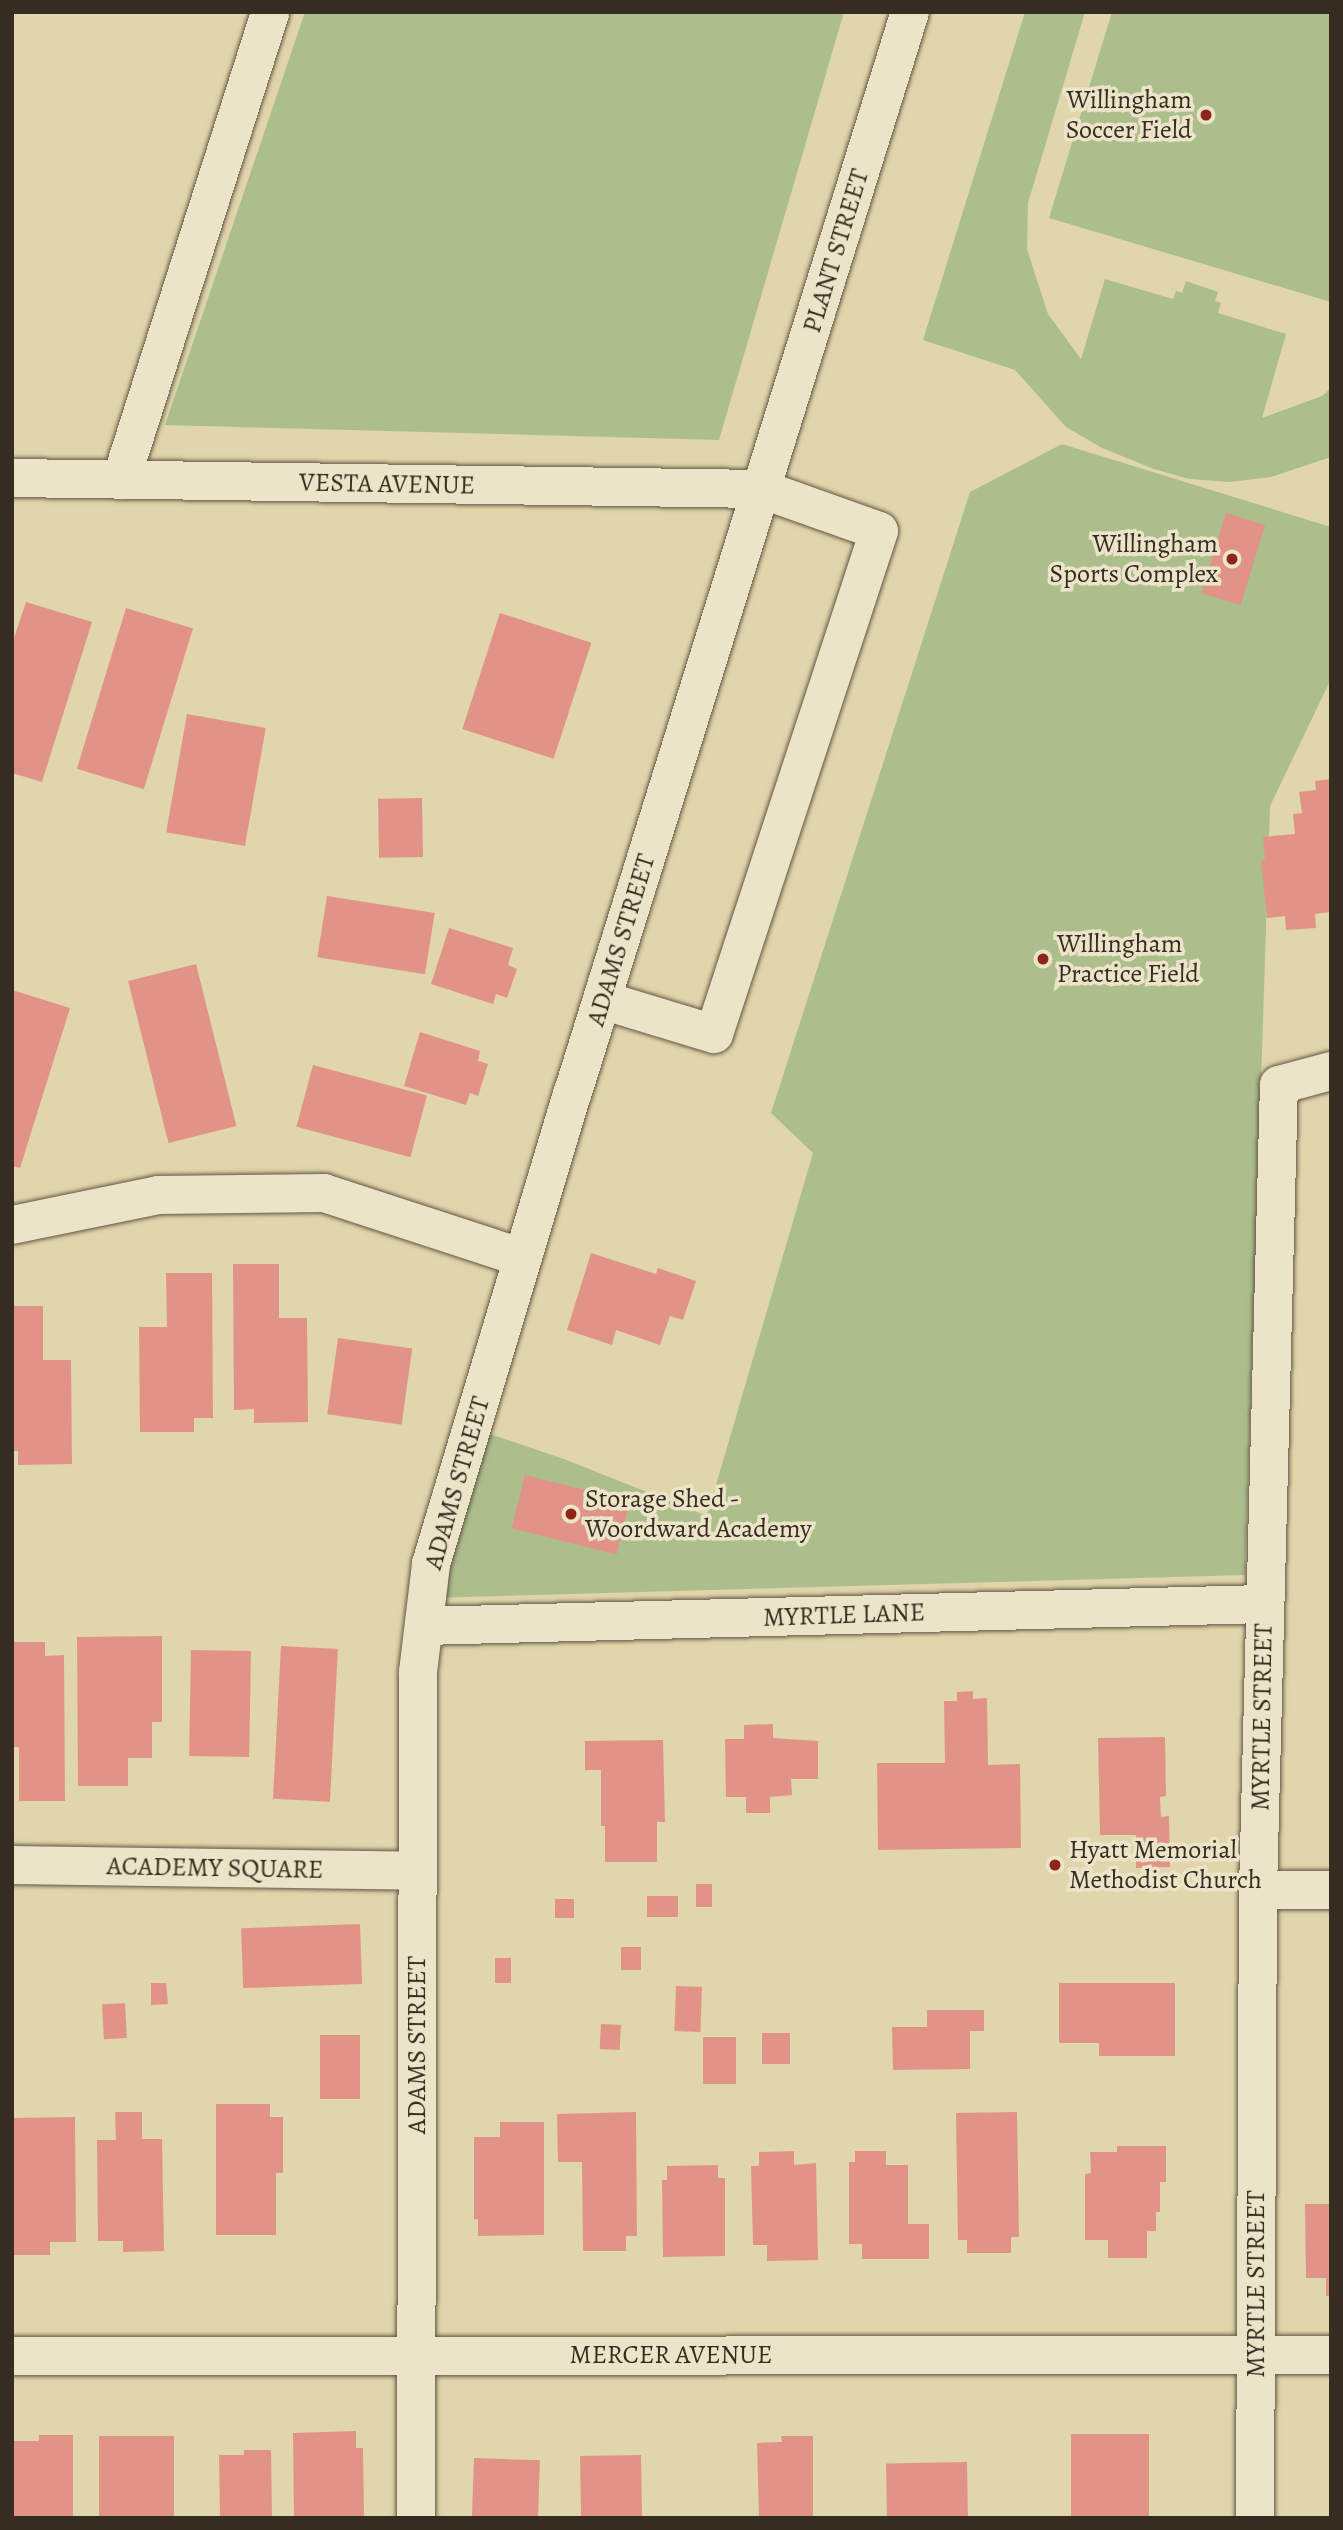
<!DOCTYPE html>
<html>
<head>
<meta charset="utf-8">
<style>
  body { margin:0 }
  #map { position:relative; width:1343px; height:2530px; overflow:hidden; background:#e1d5ab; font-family:Alegreya,serif }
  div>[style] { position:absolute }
  .green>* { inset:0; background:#adbe8d }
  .building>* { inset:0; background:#e29388; transform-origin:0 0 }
  .roads { filter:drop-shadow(0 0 2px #625644) drop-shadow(0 0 2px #625644) }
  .minor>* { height:38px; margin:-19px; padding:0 19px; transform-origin:19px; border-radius:19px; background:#ece4c8 }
  .dots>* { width:19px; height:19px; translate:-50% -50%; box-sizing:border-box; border:4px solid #ece4c8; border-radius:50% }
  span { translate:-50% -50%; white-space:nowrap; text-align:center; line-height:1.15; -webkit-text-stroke:7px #ece4c8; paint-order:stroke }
  .poi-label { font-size:26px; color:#372c21 }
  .right { translate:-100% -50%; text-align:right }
  .left { translate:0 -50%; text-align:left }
  .street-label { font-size:26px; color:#372c21 }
  .frame { position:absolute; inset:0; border:14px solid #372c21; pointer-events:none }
</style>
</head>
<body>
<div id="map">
  <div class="green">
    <i style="clip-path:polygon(305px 12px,844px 12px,719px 440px,165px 425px)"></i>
    <i style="clip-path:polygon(1025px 12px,1085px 12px,1028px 203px,1027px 249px,1048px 314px,1081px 359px,1105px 279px,1173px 299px,1176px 291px,1182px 293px,1186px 281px,1218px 292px,1215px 301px,1221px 303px,1218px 313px,1286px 334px,1262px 418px,1322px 396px,1331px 388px,1331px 457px,1271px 477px,1230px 482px,1189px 479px,1154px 469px,1102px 448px,1066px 427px,1015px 370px,923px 340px)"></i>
    <i style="clip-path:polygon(1112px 12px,1331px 12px,1331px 302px,1049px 218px)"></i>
    <i style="clip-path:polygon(1062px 444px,1331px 527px,1331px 679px,1270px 806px,1245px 1575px,429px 1598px,478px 1430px,564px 1459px,707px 1516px,813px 1153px,771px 1113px,970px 492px)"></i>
  </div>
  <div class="building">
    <i style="left:1226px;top:513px;width:41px;height:84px;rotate:17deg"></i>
    <i style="clip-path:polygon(26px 602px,92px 622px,42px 782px,12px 773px,12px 644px)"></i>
    <i style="left:126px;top:608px;width:70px;height:168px;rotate:17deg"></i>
    <i style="left:500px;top:613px;width:96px;height:122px;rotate:18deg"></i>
    <i style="left:187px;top:714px;width:80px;height:120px;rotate:10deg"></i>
    <i style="clip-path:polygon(1331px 779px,1331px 912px,1315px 914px,1316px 928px,1286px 930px,1285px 916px,1267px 918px,1261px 861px,1265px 860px,1263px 837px,1295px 834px,1293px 814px,1302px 813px,1299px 792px,1316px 790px,1315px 781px)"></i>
    <i style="left:422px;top:798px;width:59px;height:44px;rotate:89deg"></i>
    <i style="left:327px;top:896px;width:109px;height:62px;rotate:9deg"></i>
    <i style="clip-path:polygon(449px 928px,513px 948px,508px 965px,517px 969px,507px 998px,496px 994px,493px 1004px,431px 984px)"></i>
    <i style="left:196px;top:964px;width:167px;height:70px;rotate:76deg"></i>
    <i style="clip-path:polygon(12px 990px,70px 1008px,20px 1168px,12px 1166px)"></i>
    <i style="clip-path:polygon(420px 1032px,480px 1051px,478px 1061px,488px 1064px,478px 1096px,470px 1093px,466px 1105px,404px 1086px)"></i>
    <i style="left:313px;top:1065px;width:118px;height:64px;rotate:15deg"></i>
    <i style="clip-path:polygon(591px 1253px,656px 1274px,658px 1268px,696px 1281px,683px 1320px,670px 1316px,660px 1345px,616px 1330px,612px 1345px,567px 1330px)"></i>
    <i style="clip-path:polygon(233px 1264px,279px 1264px,279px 1318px,307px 1318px,308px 1422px,254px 1423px,254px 1409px,234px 1410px)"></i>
    <i style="clip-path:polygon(166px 1273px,212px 1273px,213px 1418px,194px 1418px,194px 1432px,140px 1432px,139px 1327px,167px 1327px)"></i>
    <i style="clip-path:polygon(12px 1306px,43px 1306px,43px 1360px,71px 1360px,72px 1464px,18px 1465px,18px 1451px,12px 1451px)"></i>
    <i style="left:338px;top:1338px;width:75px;height:77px;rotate:8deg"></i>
    <i style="left:525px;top:1475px;width:108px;height:55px;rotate:14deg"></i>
    <i style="clip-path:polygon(162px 1636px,162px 1722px,152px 1722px,152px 1758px,128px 1758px,128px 1786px,78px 1786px,77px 1637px)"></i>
    <i style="clip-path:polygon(12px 1642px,45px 1642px,45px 1656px,64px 1655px,65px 1801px,19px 1801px,19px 1747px,12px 1747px)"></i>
    <i style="left:281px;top:1646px;width:57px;height:153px;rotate:3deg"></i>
    <i style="left:191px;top:1650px;width:60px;height:106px;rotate:1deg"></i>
    <i style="clip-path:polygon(973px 1691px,973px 1699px,987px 1698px,988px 1765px,1020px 1764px,1021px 1848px,878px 1850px,877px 1763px,945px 1763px,944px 1701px,957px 1701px,957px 1692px)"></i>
    <i style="clip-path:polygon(773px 1724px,773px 1738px,818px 1741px,818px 1779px,791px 1779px,792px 1795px,770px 1797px,770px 1813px,746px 1813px,746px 1797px,726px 1797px,725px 1739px,744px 1739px,744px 1725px)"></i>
    <i style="clip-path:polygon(1165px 1737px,1166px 1796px,1160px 1797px,1161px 1817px,1169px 1816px,1170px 1867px,1136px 1868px,1136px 1835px,1100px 1835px,1098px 1738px)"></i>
    <i style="clip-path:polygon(663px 1740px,665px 1822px,657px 1822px,657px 1862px,605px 1862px,605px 1826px,601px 1826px,601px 1770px,585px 1770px,585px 1741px)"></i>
    <i style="left:712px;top:1884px;width:23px;height:16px;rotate:90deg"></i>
    <i style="left:647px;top:1896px;width:31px;height:21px"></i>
    <i style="left:555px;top:1899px;width:19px;height:19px"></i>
    <i style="left:360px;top:1924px;width:60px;height:119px;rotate:88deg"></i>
    <i style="left:621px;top:1947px;width:20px;height:23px"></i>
    <i style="left:511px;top:1958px;width:25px;height:16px;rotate:90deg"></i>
    <i style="clip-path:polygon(151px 1983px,166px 1983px,168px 2004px,151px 2005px)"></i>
    <i style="clip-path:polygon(1059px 1983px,1175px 1983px,1175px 2056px,1099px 2056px,1099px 2043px,1059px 2043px)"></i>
    <i style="left:676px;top:1986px;width:26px;height:45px;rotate:2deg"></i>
    <i style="left:125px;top:2003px;width:35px;height:23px;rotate:87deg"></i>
    <i style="clip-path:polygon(927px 2010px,984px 2010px,984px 2031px,970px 2031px,970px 2069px,893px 2070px,892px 2027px,927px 2027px)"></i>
    <i style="left:601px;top:2024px;width:20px;height:25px;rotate:3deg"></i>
    <i style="left:762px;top:2033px;width:28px;height:31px"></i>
    <i style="left:320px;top:2035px;width:40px;height:64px"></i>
    <i style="left:703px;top:2037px;width:33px;height:47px"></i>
    <i style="clip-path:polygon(216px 2104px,270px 2104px,270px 2117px,283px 2117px,283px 2173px,276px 2173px,276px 2235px,216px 2235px)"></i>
    <i style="clip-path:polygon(115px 2112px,142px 2112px,142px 2139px,162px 2139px,164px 2251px,123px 2252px,123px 2241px,98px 2241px,97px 2140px,116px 2140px)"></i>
    <i style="clip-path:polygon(636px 2112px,637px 2236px,626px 2236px,626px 2251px,583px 2251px,582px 2162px,558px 2162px,557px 2114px)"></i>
    <i style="clip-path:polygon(1017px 2112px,1019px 2237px,1011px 2237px,1011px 2253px,967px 2253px,967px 2240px,958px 2240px,956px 2113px)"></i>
    <i style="clip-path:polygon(75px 2117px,76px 2242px,50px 2242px,50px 2255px,12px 2255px,12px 2118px)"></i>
    <i style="clip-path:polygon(500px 2122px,544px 2122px,544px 2235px,478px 2236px,478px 2219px,474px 2219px,474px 2137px,500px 2137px)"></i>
    <i style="clip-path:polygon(1117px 2146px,1166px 2146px,1166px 2182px,1160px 2182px,1160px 2212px,1156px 2212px,1156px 2231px,1147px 2231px,1147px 2258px,1108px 2258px,1108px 2240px,1085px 2240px,1085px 2174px,1091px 2173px,1090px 2152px,1117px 2152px)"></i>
    <i style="clip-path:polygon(794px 2151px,794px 2165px,816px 2163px,818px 2260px,767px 2261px,767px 2245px,753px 2245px,751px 2166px,759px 2166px,759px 2152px)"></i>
    <i style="clip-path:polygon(855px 2151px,886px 2151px,886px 2165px,908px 2165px,908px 2224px,929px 2224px,929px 2259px,862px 2259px,862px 2244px,849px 2244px,849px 2162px,855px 2162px)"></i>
    <i style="clip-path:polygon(718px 2165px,718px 2178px,725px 2178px,725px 2256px,663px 2257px,662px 2180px,667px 2180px,667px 2166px)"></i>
    <i style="clip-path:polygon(1305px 2204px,1331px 2204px,1331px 2296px,1326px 2296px,1326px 2278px,1306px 2278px)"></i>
    <i style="clip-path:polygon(356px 2431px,356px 2448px,363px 2448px,364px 2518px,294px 2518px,293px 2433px)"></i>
    <i style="left:1071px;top:2434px;width:78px;height:84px"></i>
    <i style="clip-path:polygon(39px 2435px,73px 2435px,73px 2518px,12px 2518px,12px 2441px,39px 2441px)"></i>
    <i style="left:174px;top:2436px;width:82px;height:75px;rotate:90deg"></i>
    <i style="clip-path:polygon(781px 2436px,813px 2436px,813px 2518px,759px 2518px,757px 2443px,782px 2442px)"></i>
    <i style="clip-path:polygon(244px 2450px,271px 2450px,272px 2518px,220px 2518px,219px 2455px,244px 2455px)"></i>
    <i style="left:641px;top:2455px;width:63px;height:61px;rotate:89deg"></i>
    <i style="left:474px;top:2458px;width:66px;height:60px;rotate:2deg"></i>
    <i style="left:967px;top:2462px;width:56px;height:81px;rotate:89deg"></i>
  </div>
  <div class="roads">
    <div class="minor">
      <i style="left:12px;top:478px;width:749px;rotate:0.84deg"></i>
      <i style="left:761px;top:489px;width:125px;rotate:19.6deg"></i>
      <i style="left:879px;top:531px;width:529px;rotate:108.16deg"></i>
      <i style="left:714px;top:1034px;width:117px;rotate:-163.1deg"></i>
      <i style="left:121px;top:480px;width:491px;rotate:-72.3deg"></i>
      <i style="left:12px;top:1225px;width:149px;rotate:-11.6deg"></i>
      <i style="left:158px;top:1195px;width:166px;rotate:-0.7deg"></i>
      <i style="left:324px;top:1193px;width:209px;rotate:18.1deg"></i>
      <i style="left:424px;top:1626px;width:841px;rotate:-1.5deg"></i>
      <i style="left:12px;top:1865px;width:405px;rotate:0.8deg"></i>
      <i style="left:1258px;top:1890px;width:73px"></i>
      <i style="left:12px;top:2356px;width:1319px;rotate:-0.04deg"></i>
      <i style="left:416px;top:2518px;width:846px;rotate:-89.86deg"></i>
      <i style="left:418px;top:1672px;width:109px;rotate:-83.1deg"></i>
      <i style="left:431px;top:1564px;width:493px;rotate:-73.3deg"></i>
      <i style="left:573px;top:1092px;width:1131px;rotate:-72.67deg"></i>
      <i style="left:1255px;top:2518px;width:628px;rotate:-89.73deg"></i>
      <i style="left:1258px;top:1890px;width:805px;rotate:-88.51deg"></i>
      <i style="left:1279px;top:1085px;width:54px;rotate:-15.1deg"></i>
    </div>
  </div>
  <div class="dots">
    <i style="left:1206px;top:115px;background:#8f2418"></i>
    <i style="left:1232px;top:559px;background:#8f2418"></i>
    <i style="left:1043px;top:959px;background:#8f2418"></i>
    <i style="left:571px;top:1514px;background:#8f2418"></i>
    <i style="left:1055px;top:1865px;background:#8f2418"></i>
  </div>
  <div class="poi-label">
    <span class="right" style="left:1192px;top:115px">Willingham<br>Soccer Field</span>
    <span class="right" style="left:1218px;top:559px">Willingham<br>Sports Complex</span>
    <span class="left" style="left:1057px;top:959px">Willingham<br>Practice Field</span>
    <span class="left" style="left:585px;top:1514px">Storage Shed -<br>Woordward Academy</span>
    <span class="left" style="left:1069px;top:1865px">Hyatt Memorial<br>Methodist Church</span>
  </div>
  <div class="street-label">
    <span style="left:836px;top:251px;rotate:-73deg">PLANT STREET</span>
    <span style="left:387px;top:484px;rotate:1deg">VESTA AVENUE</span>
    <span style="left:621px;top:940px;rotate:-73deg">ADAMS STREET</span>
    <span style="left:457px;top:1483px;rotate:-74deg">ADAMS STREET</span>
    <span style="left:844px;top:1615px;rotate:-2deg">MYRTLE LANE</span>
    <span style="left:1262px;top:1717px;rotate:-89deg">MYRTLE STREET</span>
    <span style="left:215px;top:1868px;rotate:1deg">ACADEMY SQUARE</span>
    <span style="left:417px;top:2045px;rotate:-90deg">ADAMS STREET</span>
    <span style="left:1256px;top:2284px;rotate:-90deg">MYRTLE STREET</span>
    <span style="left:671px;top:2355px">MERCER AVENUE</span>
  </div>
  <div class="frame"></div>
</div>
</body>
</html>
